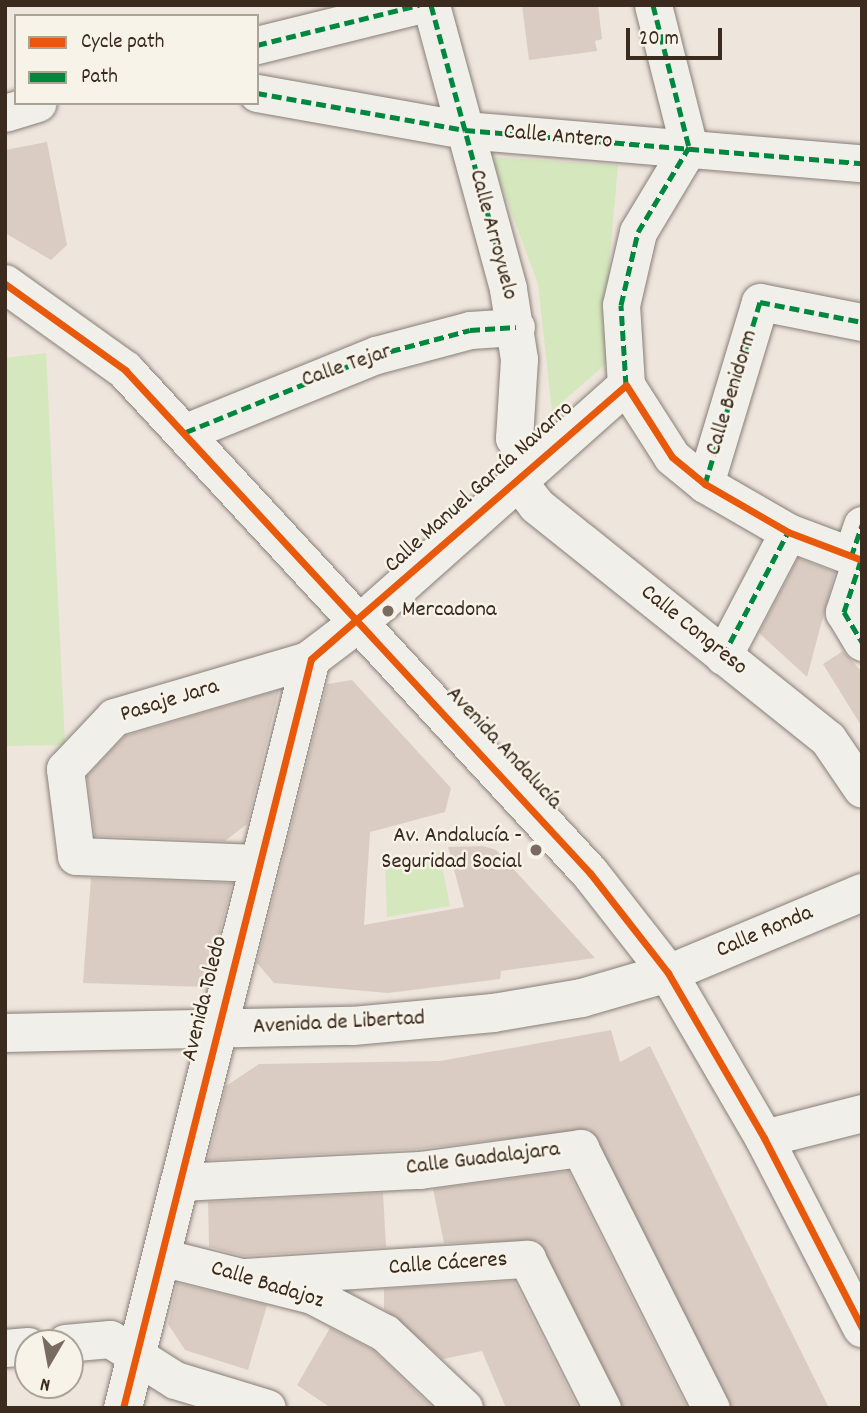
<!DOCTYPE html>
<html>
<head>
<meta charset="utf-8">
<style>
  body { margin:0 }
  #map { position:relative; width:867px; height:1413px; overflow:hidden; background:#eee5dc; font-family:Dekko,sans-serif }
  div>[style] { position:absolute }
  .green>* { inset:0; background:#d5e7bd }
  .building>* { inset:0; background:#daccc2 }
  .roads { filter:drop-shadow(0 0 2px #877f78) drop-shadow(0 0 2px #877f78) }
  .street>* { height:37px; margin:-18.5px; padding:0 18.5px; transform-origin:18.5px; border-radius:18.5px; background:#f1efea }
  .secondary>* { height:38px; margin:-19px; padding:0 19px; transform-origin:19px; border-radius:19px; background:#f1efea }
  .quiet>* { height:5px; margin-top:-2.5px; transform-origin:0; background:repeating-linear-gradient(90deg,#00873e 0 10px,transparent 0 15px) }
  .cycleway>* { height:7px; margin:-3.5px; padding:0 3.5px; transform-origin:3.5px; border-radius:3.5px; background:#e8590c }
  .dots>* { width:19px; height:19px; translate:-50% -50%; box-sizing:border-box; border:4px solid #f7f3e8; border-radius:50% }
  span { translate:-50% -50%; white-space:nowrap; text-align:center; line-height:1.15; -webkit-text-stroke:5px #f7f3e8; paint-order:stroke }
  .street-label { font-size:23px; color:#3b2a1e }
  .poi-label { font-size:23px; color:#3b2a1e }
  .left { translate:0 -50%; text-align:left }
  .right { translate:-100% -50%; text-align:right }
  .frame { position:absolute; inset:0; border:7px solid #3b2a1e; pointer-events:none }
  .legend { position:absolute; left:14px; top:14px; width:245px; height:91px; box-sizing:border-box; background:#f7f3e8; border:2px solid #aca397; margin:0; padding:9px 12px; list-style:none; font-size:21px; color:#3b2a1e }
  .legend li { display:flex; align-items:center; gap:14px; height:35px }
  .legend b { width:35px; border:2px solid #aca397 }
  .north { position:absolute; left:14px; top:1329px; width:70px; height:70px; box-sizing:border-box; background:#f7f3e8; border:2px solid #aca397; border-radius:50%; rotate:190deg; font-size:19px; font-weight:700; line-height:28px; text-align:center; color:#3b2a1e }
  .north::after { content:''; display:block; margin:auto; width:24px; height:32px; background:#7a6b60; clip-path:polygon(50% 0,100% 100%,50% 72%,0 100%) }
  .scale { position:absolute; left:626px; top:28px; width:96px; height:32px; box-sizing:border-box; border:4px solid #3b2a1e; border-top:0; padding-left:9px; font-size:21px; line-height:24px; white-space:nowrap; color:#3b2a1e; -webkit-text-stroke:5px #f7f3e8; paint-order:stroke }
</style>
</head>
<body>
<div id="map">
  <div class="green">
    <i style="clip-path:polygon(491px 157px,618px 165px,609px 267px,610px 360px,552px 411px,538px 284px)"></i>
    <i style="clip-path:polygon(46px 353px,65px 745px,5px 746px,5px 358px)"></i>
    <i style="clip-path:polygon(439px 851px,450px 906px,387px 917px,385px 865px)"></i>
  </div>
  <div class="building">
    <i style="clip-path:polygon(522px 5px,598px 5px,602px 39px,595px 41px,597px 51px,529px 60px)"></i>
    <i style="clip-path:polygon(47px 142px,67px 245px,51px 260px,5px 233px,5px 150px)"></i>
    <i style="clip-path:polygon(798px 558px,835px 572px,807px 677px,759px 633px)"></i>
    <i style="clip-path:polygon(843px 651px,862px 672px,862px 727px,823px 664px)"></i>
    <i style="clip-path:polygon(352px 680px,451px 788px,445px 812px,370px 832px,364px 925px,464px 907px,448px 847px,483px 846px,496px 850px,595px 958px,501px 971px,500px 979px,388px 993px,274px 983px,257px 963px,327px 684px)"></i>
    <i style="clip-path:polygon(279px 690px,247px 824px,225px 841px,95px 836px,87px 776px,125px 736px)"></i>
    <i style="clip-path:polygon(91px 878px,232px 883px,206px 987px,83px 983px)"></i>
    <i style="clip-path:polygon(611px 1030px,620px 1062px,650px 1046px,829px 1408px,732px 1408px,589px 1129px,418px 1149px,208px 1160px,226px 1086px,259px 1064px,440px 1061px)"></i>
    <i style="clip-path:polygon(568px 1171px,687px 1408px,623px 1408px,538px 1241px,444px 1243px,433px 1189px)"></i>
    <i style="clip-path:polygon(383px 1193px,386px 1247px,243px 1256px,209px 1247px,208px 1202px)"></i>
    <i style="clip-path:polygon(514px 1281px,578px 1408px,506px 1408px,482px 1351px,443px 1359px,384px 1309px,384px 1289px)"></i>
    <i style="clip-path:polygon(177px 1283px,267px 1305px,248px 1370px,185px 1350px,168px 1324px)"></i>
    <i style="clip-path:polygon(330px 1328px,373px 1350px,433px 1408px,331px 1408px,297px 1385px)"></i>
  </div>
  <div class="roads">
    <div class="street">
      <i style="left:431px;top:5px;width:294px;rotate:74.8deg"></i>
      <i style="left:508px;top:289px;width:71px;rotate:81.1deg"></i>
      <i style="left:519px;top:359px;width:79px;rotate:93.6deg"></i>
      <i style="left:514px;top:438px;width:32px;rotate:55deg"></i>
      <i style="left:653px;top:5px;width:146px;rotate:75.8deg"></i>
      <i style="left:257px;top:45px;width:167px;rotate:-13.9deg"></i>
      <i style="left:257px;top:93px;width:211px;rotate:10.1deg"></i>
      <i style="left:465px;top:130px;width:398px;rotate:4.8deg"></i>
      <i style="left:5px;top:113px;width:34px;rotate:-17deg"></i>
      <i style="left:689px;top:147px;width:99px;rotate:121deg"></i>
      <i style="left:638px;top:232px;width:75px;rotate:103.1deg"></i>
      <i style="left:621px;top:305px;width:80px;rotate:86.4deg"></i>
      <i style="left:626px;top:385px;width:85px;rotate:57.4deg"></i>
      <i style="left:672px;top:457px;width:43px;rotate:39.3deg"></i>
      <i style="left:705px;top:484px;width:96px;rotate:30deg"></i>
      <i style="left:788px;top:532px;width:79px;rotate:20.7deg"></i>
      <i style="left:186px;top:432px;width:205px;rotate:-22.1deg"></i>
      <i style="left:376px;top:355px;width:97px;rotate:-14.9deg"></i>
      <i style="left:470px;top:330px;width:46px;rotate:-3.7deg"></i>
      <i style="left:516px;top:479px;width:33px;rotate:52deg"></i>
      <i style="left:536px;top:505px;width:374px;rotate:38.7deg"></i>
      <i style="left:828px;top:739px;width:60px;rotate:55.8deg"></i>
      <i style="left:705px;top:484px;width:190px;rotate:-73.2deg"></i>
      <i style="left:760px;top:302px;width:104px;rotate:11.1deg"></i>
      <i style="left:851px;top:557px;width:34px;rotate:-71deg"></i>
      <i style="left:861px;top:560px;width:55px;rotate:108.1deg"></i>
      <i style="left:844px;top:612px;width:35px;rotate:59deg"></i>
      <i style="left:361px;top:621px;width:355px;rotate:-41.7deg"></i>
      <i style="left:723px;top:656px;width:140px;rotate:-62.3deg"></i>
      <i style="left:259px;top:863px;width:183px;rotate:-177.8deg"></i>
      <i style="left:76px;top:856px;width:88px;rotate:-97.2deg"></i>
      <i style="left:65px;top:769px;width:71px;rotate:-46.7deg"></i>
      <i style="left:114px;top:717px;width:205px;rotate:-16.4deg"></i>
      <i style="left:668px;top:973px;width:210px;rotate:-22.7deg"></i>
      <i style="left:764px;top:1138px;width:101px;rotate:-14.3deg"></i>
      <i style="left:180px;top:1182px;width:240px;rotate:-2.9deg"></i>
      <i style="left:420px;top:1170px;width:162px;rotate:-7.8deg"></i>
      <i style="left:580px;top:1148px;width:291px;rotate:63.3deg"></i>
      <i style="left:161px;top:1257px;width:156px;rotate:14.1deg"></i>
      <i style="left:312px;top:1295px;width:82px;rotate:27.5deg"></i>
      <i style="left:385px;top:1333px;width:109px;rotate:43.5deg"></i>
      <i style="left:245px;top:1277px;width:283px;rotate:-3.7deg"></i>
      <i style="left:527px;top:1259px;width:167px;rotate:63.3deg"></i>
      <i style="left:65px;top:1343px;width:45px;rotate:-5.1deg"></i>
      <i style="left:110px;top:1339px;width:77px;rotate:32.2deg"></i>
      <i style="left:175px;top:1380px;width:96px;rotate:16.9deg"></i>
      <i style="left:5px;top:1348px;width:23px;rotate:-5deg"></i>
    </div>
    <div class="secondary">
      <i style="left:5px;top:284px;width:148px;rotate:35.6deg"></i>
      <i style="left:125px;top:370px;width:685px;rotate:47.25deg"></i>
      <i style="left:590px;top:873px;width:127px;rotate:52deg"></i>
      <i style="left:668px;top:973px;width:191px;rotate:59.8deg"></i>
      <i style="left:764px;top:1138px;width:214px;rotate:62.7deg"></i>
      <i style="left:5px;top:1033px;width:348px;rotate:-1.2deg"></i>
      <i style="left:353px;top:1026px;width:141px;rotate:-5.3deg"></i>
      <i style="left:493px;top:1013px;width:90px;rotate:-9.6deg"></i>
      <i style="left:582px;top:998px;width:90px;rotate:-16.2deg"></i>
      <i style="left:123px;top:1408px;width:772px;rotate:-75.91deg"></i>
      <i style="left:311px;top:659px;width:63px;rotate:-37.2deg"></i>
    </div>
  </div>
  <div class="quiet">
    <i style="left:431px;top:5px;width:294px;rotate:74.8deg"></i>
    <i style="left:653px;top:5px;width:146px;rotate:75.8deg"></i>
    <i style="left:257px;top:45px;width:167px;rotate:-13.9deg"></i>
    <i style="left:257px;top:93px;width:211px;rotate:10.1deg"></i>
    <i style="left:465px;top:130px;width:398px;rotate:4.8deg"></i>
    <i style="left:626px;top:385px;width:80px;rotate:-93.6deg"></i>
    <i style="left:621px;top:305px;width:75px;rotate:-76.9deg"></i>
    <i style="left:638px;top:232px;width:99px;rotate:-59deg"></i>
    <i style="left:186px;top:432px;width:205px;rotate:-22.1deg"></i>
    <i style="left:376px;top:355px;width:97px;rotate:-14.9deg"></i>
    <i style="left:470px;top:330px;width:46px;rotate:-3.7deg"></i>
    <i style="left:705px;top:484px;width:190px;rotate:-73.2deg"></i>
    <i style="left:760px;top:302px;width:104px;rotate:11.1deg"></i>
    <i style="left:851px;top:557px;width:34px;rotate:-71deg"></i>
    <i style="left:861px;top:560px;width:55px;rotate:108.1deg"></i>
    <i style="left:844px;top:612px;width:35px;rotate:59deg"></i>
    <i style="left:723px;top:656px;width:140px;rotate:-62.3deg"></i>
  </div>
  <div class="cycleway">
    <i style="left:5px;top:284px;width:148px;rotate:35.6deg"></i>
    <i style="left:125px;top:370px;width:685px;rotate:47.25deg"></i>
    <i style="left:590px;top:873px;width:127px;rotate:52deg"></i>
    <i style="left:668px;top:973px;width:191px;rotate:59.8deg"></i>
    <i style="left:764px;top:1138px;width:214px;rotate:62.7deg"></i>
    <i style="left:123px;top:1408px;width:772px;rotate:-75.91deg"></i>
    <i style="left:311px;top:659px;width:417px;rotate:-41deg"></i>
    <i style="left:626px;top:385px;width:85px;rotate:57.4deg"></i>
    <i style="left:672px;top:457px;width:43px;rotate:39.3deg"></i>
    <i style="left:705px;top:484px;width:96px;rotate:30deg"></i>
    <i style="left:788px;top:532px;width:79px;rotate:20.7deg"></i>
  </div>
  <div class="dots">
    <i style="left:388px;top:611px;background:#7a6b60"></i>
    <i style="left:536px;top:850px;background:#7a6b60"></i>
  </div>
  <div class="street-label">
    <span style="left:558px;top:138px;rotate:5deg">Calle Antero</span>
    <span style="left:492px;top:235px;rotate:75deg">Calle Arroyuelo</span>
    <span style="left:347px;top:367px;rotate:-19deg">Calle Tejar</span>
    <span style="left:733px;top:393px;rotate:-73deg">Calle Benidorm</span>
    <span style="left:480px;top:488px;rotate:-42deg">Calle Manuel García Navarro</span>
    <span style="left:693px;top:631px;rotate:39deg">Calle Congreso</span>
    <span style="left:170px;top:702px;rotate:-17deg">Pasaje Jara</span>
    <span style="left:503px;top:749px;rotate:47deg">Avenida Andalucía</span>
    <span style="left:765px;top:933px;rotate:-23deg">Calle Ronda</span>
    <span style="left:206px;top:999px;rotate:-76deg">Avenida Toledo</span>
    <span style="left:339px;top:1024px;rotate:-3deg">Avenida de Libertad</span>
    <span style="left:483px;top:1160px;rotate:-7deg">Calle Guadalajara</span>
    <span style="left:448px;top:1265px;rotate:-4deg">Calle Cáceres</span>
    <span style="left:267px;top:1286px;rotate:17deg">Calle Badajoz</span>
  </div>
  <div class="poi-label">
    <span class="left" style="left:402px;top:611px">Mercadona</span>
    <span class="right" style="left:522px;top:850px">Av. Andalucía -<br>Seguridad Social</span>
  </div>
  <div class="frame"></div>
  <ul class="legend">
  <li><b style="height:9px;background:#e8590c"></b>Cycle path</li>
  <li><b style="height:9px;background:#00873e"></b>Path</li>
  </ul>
  <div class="north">N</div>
  <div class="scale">20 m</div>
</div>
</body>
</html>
